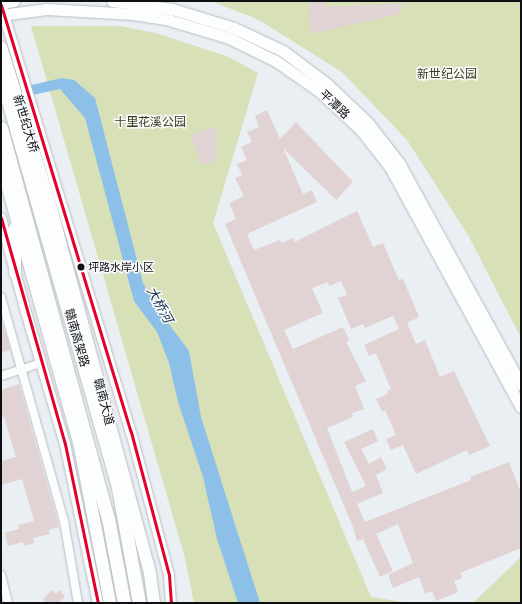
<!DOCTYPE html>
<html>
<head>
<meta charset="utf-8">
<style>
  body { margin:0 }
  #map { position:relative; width:522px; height:604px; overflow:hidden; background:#eaeff4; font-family:"Archivo Narrow","Noto Sans SC",sans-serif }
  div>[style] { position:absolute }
  .green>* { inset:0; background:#d7e0b6 }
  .water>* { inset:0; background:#8cc0e9 }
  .building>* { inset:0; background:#e1d2d4 }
  .roads { filter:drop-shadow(0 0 1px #b9bdc1) drop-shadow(0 0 1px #b9bdc1) }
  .minor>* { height:8px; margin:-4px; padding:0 4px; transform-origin:4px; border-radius:4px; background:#fcfdfd }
  .tertiary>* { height:10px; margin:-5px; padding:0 5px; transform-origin:5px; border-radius:5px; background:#fcfdfd }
  .secondary>* { height:11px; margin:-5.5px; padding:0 5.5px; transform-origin:5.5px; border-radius:5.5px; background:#fcfdfd }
  .primary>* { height:12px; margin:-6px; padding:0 6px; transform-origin:6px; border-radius:6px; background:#fcfdfd }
  .trunk>* { height:13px; margin:-6.5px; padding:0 6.5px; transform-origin:6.5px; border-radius:6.5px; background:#fcfdfd }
  .bus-1>* { height:3px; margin:-1.5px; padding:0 1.5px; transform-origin:1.5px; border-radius:1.5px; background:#e4002b }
  .dots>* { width:11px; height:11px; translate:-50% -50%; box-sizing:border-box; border:2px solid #fafbfd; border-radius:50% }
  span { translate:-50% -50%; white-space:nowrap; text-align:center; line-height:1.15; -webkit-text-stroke:3px #fafbfd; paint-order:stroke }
  .bus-label { font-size:11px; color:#0d0f12 }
  .left { translate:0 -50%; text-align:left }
  .park-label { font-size:12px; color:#393d19 }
  .street-label { font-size:12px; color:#0d0f12 }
  .water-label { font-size:13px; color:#102f46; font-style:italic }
  .frame { position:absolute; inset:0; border:2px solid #0d0f12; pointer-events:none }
</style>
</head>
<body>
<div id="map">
  <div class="green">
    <i style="clip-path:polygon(211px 1px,521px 1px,521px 338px,468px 235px,407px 140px,342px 72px,259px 20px)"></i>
    <i style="clip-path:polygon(31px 26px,120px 26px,156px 33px,229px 57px,258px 73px,213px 223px,371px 597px,410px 603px,194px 603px,185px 558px)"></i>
    <i style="clip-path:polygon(521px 557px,521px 603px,473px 603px)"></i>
  </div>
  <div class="water">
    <i style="clip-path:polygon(62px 78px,74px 80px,95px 98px,143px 283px,162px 315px,189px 351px,201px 417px,260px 603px,238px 603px,217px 539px,203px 477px,178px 402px,169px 363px,157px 332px,134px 301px,85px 118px,60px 89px,1px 102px,1px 92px)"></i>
  </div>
  <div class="building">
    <i style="clip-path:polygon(308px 1px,324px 1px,326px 7px,402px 3px,400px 14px,311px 34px)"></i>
    <i style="clip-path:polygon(267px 110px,280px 139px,296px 122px,353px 182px,336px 200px,283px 148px,303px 194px,312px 190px,317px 202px,247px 234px,254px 250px,280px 240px,281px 243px,293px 238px,295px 242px,357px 211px,373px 247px,383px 243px,399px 280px,403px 279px,419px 317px,407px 323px,416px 344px,425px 340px,440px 377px,454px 371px,490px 446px,469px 455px,467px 450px,416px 474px,403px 445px,391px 450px,386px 439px,396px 435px,385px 410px,382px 412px,376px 399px,388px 394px,387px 391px,391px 389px,376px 353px,369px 356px,364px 345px,399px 329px,393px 316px,365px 328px,363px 324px,351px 329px,338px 298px,347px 295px,341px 281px,329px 286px,328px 282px,312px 288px,323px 313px,284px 330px,293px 349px,343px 327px,349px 340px,346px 342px,366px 381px,355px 386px,364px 409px,352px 413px,353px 417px,327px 428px,352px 492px,366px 486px,344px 442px,373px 429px,378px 441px,361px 449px,369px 464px,381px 457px,387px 469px,376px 475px,383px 493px,357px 504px,365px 522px,471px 480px,470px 477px,509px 462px,521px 493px,521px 548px,460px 573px,462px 578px,454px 581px,458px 592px,436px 601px,432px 591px,425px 594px,419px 577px,393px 588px,388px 575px,413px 563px,398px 524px,376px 534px,393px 571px,380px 577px,363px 539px,357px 541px,353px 527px,225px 224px,236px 219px,229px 203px,244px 196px,235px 178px,242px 175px,237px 164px,247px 160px,241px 147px,252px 142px,247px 132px,259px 127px,255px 116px)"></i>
    <i style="clip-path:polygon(216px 126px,216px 160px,201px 165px,191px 135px)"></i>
    <i style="clip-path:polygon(2px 322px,10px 350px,1px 353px,1px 323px)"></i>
    <i style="clip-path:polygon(19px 384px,59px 527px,49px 530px,50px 534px,33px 538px,35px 543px,24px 546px,23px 542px,8px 546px,5px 533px,19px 529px,18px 525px,34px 521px,22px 479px,1px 485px,2px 461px,16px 457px,4px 417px,1px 418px,1px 390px)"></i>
    <i style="clip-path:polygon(52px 590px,56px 594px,59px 590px,65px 596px,59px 603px,46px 603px,43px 599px)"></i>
  </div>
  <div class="roads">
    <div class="minor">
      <i style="left:1px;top:297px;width:233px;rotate:74.3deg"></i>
      <i style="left:64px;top:521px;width:83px;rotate:80.3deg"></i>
      <i style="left:1px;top:376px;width:42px;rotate:-18deg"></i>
      <i style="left:1px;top:575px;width:29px;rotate:76deg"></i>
    </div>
    <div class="tertiary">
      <i style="left:1px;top:5px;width:446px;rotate:73.1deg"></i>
      <i style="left:131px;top:432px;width:148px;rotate:75.1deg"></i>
      <i style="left:169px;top:575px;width:28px;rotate:86deg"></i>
      <i style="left:1px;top:218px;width:90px;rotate:75.2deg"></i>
      <i style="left:24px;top:305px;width:145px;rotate:73.6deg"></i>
      <i style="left:65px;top:444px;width:162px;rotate:78.3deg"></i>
    </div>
    <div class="secondary">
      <i style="left:112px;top:1px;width:61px;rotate:7.6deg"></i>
      <i style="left:172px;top:9px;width:65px;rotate:17deg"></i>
      <i style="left:234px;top:28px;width:54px;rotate:25.1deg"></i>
      <i style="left:283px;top:51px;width:55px;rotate:36.9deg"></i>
      <i style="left:327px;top:84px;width:57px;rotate:43.6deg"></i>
      <i style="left:368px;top:123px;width:51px;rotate:52.2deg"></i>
      <i style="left:399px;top:163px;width:253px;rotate:61.2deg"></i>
      <i style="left:1px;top:3px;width:13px;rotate:-9deg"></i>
      <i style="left:1px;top:15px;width:46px;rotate:-7.4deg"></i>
      <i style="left:47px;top:9px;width:86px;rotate:3.3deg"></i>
      <i style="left:133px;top:14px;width:36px;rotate:9deg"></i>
      <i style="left:169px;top:20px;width:63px;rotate:16.7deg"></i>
      <i style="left:229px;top:38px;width:52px;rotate:26.1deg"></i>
      <i style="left:276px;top:61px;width:52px;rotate:34.9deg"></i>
      <i style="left:319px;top:91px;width:57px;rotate:42.9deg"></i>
      <i style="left:361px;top:130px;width:47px;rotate:51.9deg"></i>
      <i style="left:390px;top:167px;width:273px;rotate:61.4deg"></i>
    </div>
    <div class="primary">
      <i style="left:1px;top:47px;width:161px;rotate:72.7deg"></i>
      <i style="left:49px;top:201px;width:386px;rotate:74.8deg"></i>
      <i style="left:150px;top:574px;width:29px;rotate:82deg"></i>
      <i style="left:1px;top:163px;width:290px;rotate:74.4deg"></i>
      <i style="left:79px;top:442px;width:164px;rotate:79.1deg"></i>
      <i style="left:15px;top:273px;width:45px;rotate:-90deg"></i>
    </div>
    <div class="trunk">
      <i style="left:1px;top:76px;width:422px;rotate:74.1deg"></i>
      <i style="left:117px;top:482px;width:123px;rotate:79.7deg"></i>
      <i style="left:1px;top:128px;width:404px;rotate:74.7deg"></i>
      <i style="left:108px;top:518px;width:86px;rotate:79.3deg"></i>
    </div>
  </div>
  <div class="bus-1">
    <i style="left:1px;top:5px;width:446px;rotate:73.1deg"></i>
    <i style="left:131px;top:432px;width:148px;rotate:75.1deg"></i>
    <i style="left:169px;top:575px;width:28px;rotate:86deg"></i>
    <i style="left:1px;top:218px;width:235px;rotate:74.2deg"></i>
    <i style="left:65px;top:444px;width:162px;rotate:78.3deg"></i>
  </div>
  <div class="dots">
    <i style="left:81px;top:267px;background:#0d0f12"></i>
  </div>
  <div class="bus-label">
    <span class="left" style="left:88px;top:267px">坪路水岸小区</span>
  </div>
  <div class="park-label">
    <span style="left:447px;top:75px">新世纪公园</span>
    <span style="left:150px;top:123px">十里花溪公园</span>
  </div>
  <div class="street-label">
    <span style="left:334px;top:105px;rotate:43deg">平潭路</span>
    <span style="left:25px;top:124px;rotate:73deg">新世纪大桥</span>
    <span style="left:76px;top:338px;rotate:74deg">赣南高架路</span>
    <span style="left:103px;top:402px;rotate:75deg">赣南大道</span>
  </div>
  <div class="water-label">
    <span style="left:159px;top:305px;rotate:61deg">大桥河</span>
  </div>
  <div class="frame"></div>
</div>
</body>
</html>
